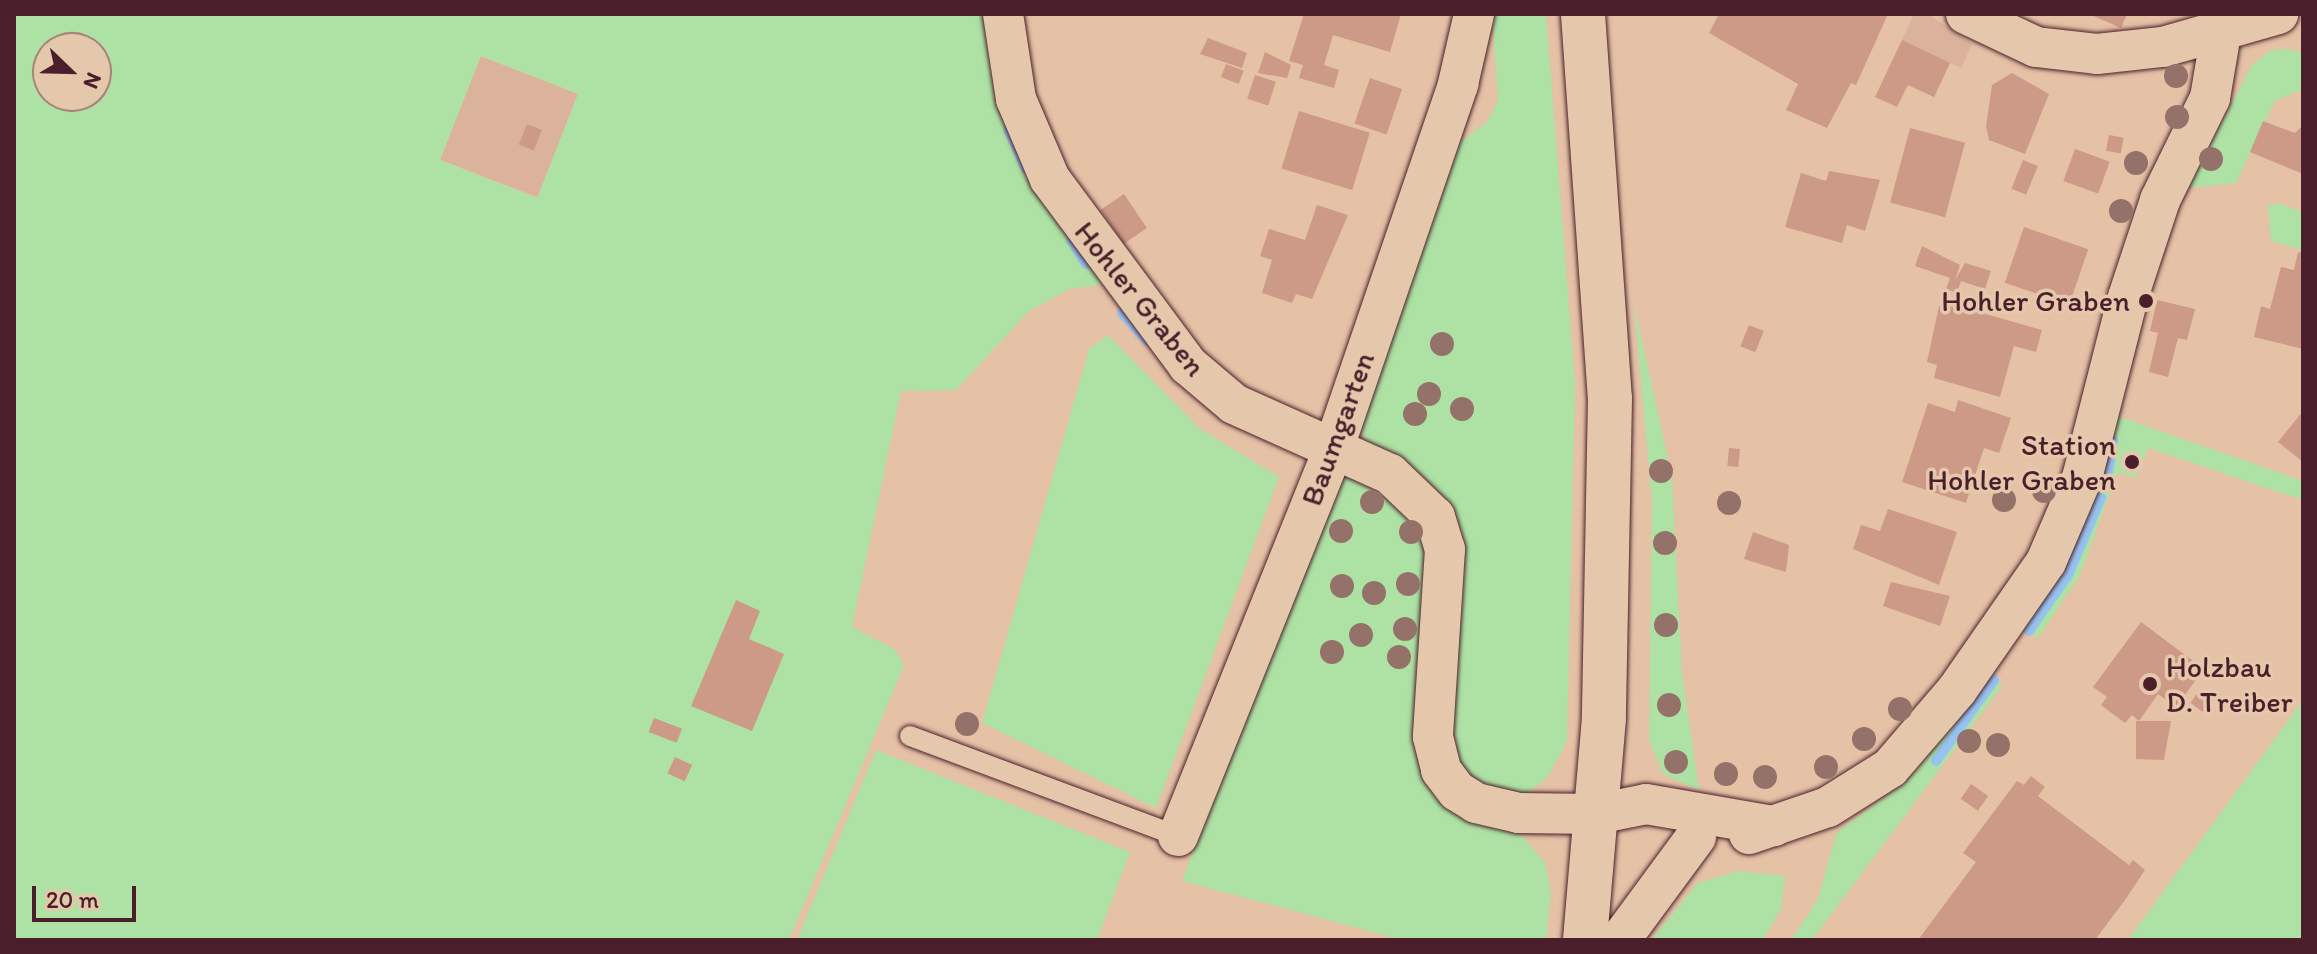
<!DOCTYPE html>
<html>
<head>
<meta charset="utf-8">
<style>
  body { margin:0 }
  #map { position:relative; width:2317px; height:954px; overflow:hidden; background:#e5c1a6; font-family:Itim,sans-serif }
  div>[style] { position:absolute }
  .built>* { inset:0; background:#dbb29b; transform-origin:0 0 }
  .green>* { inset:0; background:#ade2a4 }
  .stream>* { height:10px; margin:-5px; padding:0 5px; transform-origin:5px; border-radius:5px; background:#97c3f0 }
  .building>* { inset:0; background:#cd9a87; transform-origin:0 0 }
  .roads { filter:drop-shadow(0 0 2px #4a1f2b) drop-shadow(0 0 2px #4a1f2b) }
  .service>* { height:20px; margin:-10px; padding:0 10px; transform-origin:10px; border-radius:10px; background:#e5c8ac }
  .minor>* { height:40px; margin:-20px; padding:0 20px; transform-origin:20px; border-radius:20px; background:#e5c8ac }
  .primary>* { height:44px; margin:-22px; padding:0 22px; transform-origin:22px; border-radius:22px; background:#e5c8ac }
  .trees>* { width:24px; height:24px; margin:-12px; border-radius:50%; background:#957269 }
  .dots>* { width:22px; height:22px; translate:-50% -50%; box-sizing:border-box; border:4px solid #e5c8ac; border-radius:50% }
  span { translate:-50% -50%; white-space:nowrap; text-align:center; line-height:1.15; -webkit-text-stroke:7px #e5c8ac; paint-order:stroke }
  .street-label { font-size:30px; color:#4a1f2b }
  .poi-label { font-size:30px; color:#4a1f2b }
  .right { translate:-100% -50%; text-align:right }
  .left { translate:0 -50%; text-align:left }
  .frame { position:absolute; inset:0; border:16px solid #4a1f2b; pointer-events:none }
  .north { position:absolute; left:32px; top:32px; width:80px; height:80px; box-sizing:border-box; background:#e5c8ac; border:2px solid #a78478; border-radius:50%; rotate:113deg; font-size:22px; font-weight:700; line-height:32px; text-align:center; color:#4a1f2b }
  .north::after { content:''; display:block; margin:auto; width:28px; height:36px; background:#4a1f2b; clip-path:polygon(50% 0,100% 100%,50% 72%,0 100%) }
  .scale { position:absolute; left:32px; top:886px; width:104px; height:36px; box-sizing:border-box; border:4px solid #4a1f2b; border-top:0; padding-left:10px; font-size:24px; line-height:28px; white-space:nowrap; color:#4a1f2b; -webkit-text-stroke:6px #e5c8ac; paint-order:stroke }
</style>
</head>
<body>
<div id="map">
  <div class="built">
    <i style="clip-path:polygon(1914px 14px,1928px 14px,1972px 44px,1961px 68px,1950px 63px,1934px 97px,1886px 75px)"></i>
    <i style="left:480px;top:56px;width:105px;height:111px;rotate:21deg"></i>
  </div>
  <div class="green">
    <i style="clip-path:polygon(evenodd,14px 14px,993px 14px,1114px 283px,1069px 289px,1029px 311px,956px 390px,901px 391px,852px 627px,894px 649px,904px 665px,789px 940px,14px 940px,14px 14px,48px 48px,96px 48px,96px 96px,48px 96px,48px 48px,14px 14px,481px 56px,578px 94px,537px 198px,440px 160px,481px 56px)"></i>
    <i style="clip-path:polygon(1492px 14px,1546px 14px,1575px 384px,1567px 741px,1547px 778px,1526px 794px,1501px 795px,1462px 772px,1448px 735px,1448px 506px,1425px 477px,1365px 440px,1358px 420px,1450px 149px,1486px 123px,1498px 101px)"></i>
    <i style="clip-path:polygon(2288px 49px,2303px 53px,2303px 89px,2275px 101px,2236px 183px,2187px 188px,2252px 65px,2271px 50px)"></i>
    <i style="clip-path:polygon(2281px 204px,2303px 212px,2303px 250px,2271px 241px,2268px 205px)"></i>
    <i style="clip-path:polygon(1634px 304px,1672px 478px,1682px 673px,1699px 790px,1663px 774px,1649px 740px,1652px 502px)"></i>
    <i style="clip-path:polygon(1108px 335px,1200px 429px,1279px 477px,1156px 808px,982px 723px,1089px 349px)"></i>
    <i style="clip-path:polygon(2117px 416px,2303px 481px,2303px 500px,2148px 448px,2136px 478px,2118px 472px,2080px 575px,2038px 638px,2024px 627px,2076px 544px)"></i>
    <i style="clip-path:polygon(1347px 475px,1410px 511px,1429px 549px,1418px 706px,1474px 817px,1522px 836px,1545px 863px,1551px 893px,1546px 940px,1403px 940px,1182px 881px,1327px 494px)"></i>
    <i style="clip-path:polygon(1990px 674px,2002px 686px,1812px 940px,1791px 940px,1817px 901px,1837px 832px,1909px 780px)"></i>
    <i style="clip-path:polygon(2303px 700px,2303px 940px,2128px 940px,2209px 829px)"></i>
    <i style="clip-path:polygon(876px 750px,1130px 852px,1097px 940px,797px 940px)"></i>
    <i style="clip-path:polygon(1737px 871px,1785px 876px,1781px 909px,1763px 940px,1651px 940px,1698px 883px)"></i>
  </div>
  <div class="stream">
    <i style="left:1008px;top:129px;width:44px;rotate:65.8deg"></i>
    <i style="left:1071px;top:240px;width:28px;rotate:58deg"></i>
    <i style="left:1122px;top:313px;width:38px;rotate:48deg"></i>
    <i style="left:2108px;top:473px;width:33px;rotate:-81deg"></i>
    <i style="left:2029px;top:631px;width:68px;rotate:-55.1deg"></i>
    <i style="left:2068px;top:575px;width:84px;rotate:-66.8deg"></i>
    <i style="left:1936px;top:761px;width:100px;rotate:-54.4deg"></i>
  </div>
  <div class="building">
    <i style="clip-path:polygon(1304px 14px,1401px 14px,1390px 52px,1333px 35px,1324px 65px,1339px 70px,1334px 88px,1299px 78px,1303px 65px,1289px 61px)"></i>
    <i style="clip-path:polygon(1719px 14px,1832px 15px,1888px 14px,1856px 85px,1851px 83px,1827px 128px,1786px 110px,1798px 84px,1709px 33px)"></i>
    <i style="clip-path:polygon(2089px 14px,2127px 14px,2121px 28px)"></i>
    <i style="clip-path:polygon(1208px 38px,1247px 53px,1242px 68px,1200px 54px)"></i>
    <i style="clip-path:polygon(1902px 40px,1950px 63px,1934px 97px,1908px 85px,1897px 107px,1875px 97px)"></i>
    <i style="clip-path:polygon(1265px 52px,1291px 65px,1287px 78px,1258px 73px)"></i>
    <i style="left:1226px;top:64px;width:19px;height:14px;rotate:21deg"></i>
    <i style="clip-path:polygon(2012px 73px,2049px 94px,2025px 154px,1989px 140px,1986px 126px,1992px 85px)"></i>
    <i style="left:1255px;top:75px;width:22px;height:25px;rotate:18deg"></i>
    <i style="left:1370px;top:78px;width:34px;height:48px;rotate:19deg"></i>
    <i style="left:1299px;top:111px;width:74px;height:60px;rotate:17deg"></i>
    <i style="clip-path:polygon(2263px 121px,2295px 133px,2303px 125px,2303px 174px,2250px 152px)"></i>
    <i style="left:527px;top:124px;width:16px;height:22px;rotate:22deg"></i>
    <i style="left:1910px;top:128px;width:57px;height:77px;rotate:15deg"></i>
    <i style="left:2109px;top:135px;width:15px;height:16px;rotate:11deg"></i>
    <i style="left:2075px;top:149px;width:37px;height:34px;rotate:20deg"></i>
    <i style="left:2023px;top:160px;width:16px;height:31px;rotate:22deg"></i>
    <i style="clip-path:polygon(1829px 171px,1880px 180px,1865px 231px,1847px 225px,1842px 243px,1785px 227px,1801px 173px,1826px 181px)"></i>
    <i style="left:1124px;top:194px;width:41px;height:28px;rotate:56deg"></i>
    <i style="clip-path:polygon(1317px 205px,1348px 215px,1312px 299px,1296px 294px,1292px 303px,1262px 293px,1272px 260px,1260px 256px,1269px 229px,1305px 240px)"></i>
    <i style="left:2024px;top:227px;width:68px;height:59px;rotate:19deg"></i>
    <i style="clip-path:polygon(1922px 246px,1960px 265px,1955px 280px,1965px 263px,1991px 271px,1985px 289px,1961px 281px,1957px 293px,1946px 289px,1950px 278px,1915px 266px)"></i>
    <i style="clip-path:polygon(2298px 252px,2303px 253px,2303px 349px,2254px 337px,2261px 306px,2270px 309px,2281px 267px,2294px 270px)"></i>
    <i style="clip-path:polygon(2157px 300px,2195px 309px,2187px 340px,2178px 338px,2168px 377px,2149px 372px,2158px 333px,2150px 331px)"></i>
    <i style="clip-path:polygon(1954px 305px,2042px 330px,2036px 352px,2014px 346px,2000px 397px,1934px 378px,1937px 365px,1927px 362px,1939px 306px)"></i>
    <i style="left:1749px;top:325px;width:16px;height:23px;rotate:22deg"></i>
    <i style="clip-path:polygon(1958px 400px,2011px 418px,1999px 453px,1984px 448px,1966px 503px,1902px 482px,1928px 403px,1955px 412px)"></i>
    <i style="clip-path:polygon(2303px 411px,2303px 462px,2278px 442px)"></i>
    <i style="left:1729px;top:448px;width:11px;height:18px;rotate:5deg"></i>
    <i style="clip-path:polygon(1888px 509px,1957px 532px,1939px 585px,1853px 549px,1861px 525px,1880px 531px)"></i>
    <i style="clip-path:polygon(1753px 532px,1789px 545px,1786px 572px,1744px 559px)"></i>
    <i style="clip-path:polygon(1891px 582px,1950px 596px,1940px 626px,1883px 606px)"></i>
    <i style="clip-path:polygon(736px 600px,760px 611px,749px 639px,784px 654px,752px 731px,691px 706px)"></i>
    <i style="clip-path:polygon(2141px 622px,2204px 669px,2176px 707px,2158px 694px,2139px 721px,2132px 715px,2125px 723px,2101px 705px,2107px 697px,2093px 687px)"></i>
    <i style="left:2197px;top:694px;width:15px;height:11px;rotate:37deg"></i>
    <i style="left:654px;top:718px;width:30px;height:15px;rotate:21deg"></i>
    <i style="clip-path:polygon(2136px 721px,2171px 721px,2164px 760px,2136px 759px)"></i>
    <i style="left:675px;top:757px;width:19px;height:18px;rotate:25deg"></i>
    <i style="clip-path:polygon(2031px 776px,2045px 787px,2038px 796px,2129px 865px,2133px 860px,2145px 870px,2125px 900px,2095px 940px,1918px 940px,1976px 862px,1963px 853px,2017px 781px,2024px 785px)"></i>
    <i style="left:1971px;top:784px;width:21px;height:18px;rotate:35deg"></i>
  </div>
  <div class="roads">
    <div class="service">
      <i style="left:910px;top:736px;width:286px;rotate:20.5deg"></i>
    </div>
    <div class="minor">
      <i style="left:1003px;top:14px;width:86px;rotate:81.3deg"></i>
      <i style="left:1016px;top:99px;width:87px;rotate:67deg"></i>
      <i style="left:1050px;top:179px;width:232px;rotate:53.4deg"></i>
      <i style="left:1188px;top:365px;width:60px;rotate:40.3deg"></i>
      <i style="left:1234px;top:404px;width:171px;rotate:24.2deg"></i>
      <i style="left:1390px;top:474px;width:62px;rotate:43.7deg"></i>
      <i style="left:1435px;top:517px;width:34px;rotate:73deg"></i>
      <i style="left:1445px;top:549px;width:188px;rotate:93.7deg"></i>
      <i style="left:1433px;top:737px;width:34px;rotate:76deg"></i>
      <i style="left:1441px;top:770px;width:26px;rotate:53deg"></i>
      <i style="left:1457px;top:791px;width:22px;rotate:32deg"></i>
      <i style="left:1476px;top:803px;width:44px;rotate:13.1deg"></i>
      <i style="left:1519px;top:813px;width:78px;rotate:0.7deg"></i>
      <i style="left:1597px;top:814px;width:50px;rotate:-11.5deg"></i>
      <i style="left:1646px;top:804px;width:130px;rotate:9.8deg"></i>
      <i style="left:1966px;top:14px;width:77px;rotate:25.2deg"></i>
      <i style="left:2036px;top:47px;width:61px;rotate:6.5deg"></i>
      <i style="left:2097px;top:54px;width:66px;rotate:-6.1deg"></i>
      <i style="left:2163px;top:47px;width:120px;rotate:-16deg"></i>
      <i style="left:1749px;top:834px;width:83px;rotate:-18.9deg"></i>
      <i style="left:1828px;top:807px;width:73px;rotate:-32.2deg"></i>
      <i style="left:1890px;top:768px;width:103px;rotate:-49.3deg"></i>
      <i style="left:1957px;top:690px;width:156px;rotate:-55.2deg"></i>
      <i style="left:2046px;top:562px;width:91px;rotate:-66.8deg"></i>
      <i style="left:2082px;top:478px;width:187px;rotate:-75.7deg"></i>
      <i style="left:2128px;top:297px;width:102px;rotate:-71.7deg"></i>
      <i style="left:2160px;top:200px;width:114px;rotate:-63.9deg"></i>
      <i style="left:2210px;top:98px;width:66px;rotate:-80.4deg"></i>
      <i style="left:1178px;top:836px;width:419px;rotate:-68.1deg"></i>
      <i style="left:1334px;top:447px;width:384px;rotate:-71.1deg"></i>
      <i style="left:1458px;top:84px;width:72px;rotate:-77.1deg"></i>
      <i style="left:1620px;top:940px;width:128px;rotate:-53.6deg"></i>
    </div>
    <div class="primary">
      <i style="left:1583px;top:14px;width:385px;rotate:86deg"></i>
      <i style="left:1610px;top:398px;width:320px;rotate:91.1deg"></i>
      <i style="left:1604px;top:718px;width:223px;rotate:94.9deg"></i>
    </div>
  </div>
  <div class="trees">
    <i style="left:2176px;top:76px"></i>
    <i style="left:2177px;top:117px"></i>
    <i style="left:2211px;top:159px"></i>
    <i style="left:2136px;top:163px"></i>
    <i style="left:2121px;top:211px"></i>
    <i style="left:1442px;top:344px"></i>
    <i style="left:1429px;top:394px"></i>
    <i style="left:1462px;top:409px"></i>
    <i style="left:1415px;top:414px"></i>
    <i style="left:1661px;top:471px"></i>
    <i style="left:2044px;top:491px"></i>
    <i style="left:2004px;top:500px"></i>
    <i style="left:1372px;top:502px"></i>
    <i style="left:1729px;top:503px"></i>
    <i style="left:1341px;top:531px"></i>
    <i style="left:1411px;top:532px"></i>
    <i style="left:1665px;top:543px"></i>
    <i style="left:1408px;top:584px"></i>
    <i style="left:1342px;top:586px"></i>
    <i style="left:1374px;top:593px"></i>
    <i style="left:1666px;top:625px"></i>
    <i style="left:1405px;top:629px"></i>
    <i style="left:1361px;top:635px"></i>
    <i style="left:1332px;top:652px"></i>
    <i style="left:1399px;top:657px"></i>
    <i style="left:1669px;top:705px"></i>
    <i style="left:1900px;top:709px"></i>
    <i style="left:967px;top:724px"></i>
    <i style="left:1864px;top:739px"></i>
    <i style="left:1969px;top:741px"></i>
    <i style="left:1998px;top:745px"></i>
    <i style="left:1676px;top:762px"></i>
    <i style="left:1826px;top:767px"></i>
    <i style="left:1726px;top:774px"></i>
    <i style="left:1765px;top:777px"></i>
  </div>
  <div class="dots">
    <i style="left:2146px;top:301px;background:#4a1f2b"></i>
    <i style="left:2132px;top:462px;background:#4a1f2b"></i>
    <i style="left:2150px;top:684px;background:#4a1f2b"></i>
  </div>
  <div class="street-label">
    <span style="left:1140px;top:299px;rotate:51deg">Hohler Graben</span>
    <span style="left:1338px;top:429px;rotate:-70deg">Baumgarten</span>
  </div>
  <div class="poi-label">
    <span class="right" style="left:2130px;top:301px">Hohler Graben</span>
    <span class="right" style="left:2116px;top:462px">Station<br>Hohler Graben</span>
    <span class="left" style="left:2166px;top:684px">Holzbau<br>D. Treiber</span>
  </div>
  <div class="frame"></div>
  <div class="north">N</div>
  <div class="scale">20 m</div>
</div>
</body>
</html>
